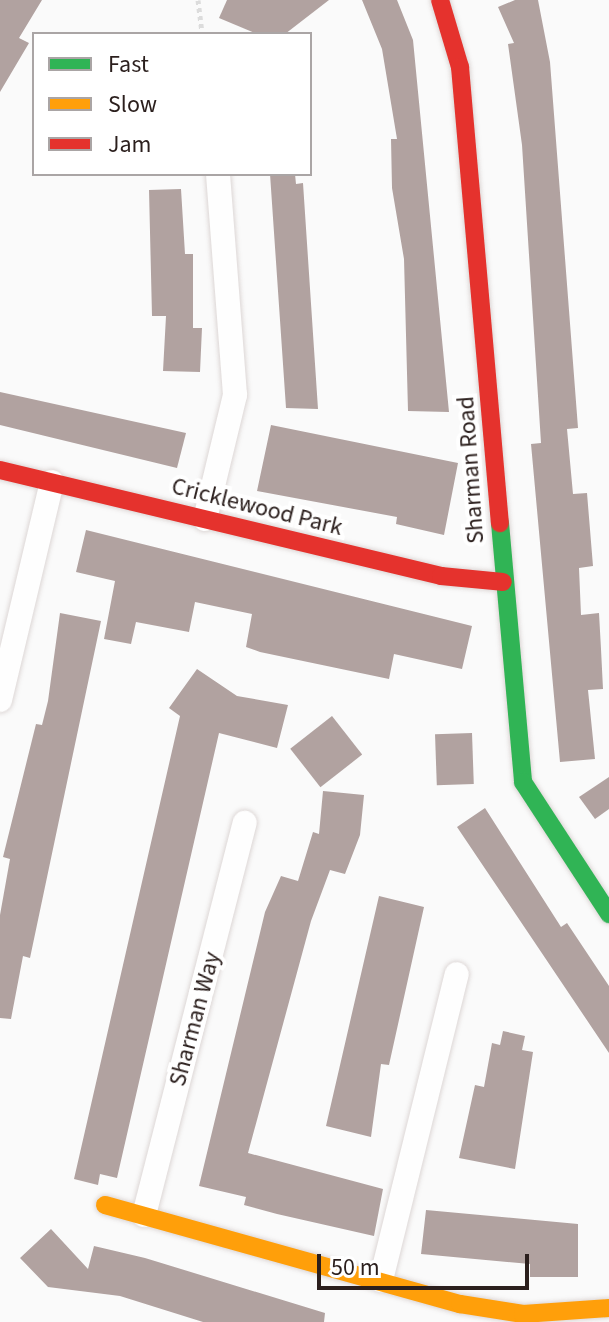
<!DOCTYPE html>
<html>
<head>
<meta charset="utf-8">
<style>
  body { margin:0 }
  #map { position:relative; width:609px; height:1322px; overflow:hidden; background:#fafafa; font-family:"Source Sans 3",sans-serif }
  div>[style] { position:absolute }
  .building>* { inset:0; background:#b1a2a0; transform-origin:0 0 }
  .path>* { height:5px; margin-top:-2.5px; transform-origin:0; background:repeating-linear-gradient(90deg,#dcdcdc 0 4px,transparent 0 8px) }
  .roads { filter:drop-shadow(0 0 2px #ddd7d6) drop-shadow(0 0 2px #ddd7d6) }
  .street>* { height:24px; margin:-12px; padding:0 12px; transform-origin:12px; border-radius:12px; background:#fefefe }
  .fast>* { height:18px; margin:-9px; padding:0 9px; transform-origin:9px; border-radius:9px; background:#30b455 }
  .slow>* { height:18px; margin:-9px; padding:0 9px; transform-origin:9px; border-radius:9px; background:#ff9f0a }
  .jam>* { height:18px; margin:-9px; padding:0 9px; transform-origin:9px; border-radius:9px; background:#e5322d }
  span { translate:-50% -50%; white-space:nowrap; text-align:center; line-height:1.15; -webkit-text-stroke:8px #fff; paint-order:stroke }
  .street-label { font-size:24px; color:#2b1f1d }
  .legend { position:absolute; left:32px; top:32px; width:280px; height:144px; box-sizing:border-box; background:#fff; border:2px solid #aaa5a5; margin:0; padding:10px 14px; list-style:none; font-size:24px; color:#2b1f1d }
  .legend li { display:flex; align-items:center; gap:16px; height:40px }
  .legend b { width:40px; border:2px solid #aaa5a5 }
  .scale { position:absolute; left:317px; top:1254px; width:212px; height:36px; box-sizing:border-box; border:4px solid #2b1f1d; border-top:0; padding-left:10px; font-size:24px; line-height:28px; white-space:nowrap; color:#2b1f1d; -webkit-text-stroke:6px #fff; paint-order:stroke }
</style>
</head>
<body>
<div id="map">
  <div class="building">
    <i style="clip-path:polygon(0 0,42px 0,19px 38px,29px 43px,0 92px)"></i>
    <i style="clip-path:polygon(227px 0,329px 0,285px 34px,257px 34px,219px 18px)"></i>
    <i style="clip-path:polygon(362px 0,397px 0,413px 40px,449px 412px,408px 411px,404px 259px,392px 188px,391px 139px,397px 139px,382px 49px)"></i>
    <i style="clip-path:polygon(515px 0,538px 0,550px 62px,578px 428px,567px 429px,573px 494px,587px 493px,593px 566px,579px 568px,581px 615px,599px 613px,601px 649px,603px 689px,588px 690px,595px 759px,560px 762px,531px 444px,541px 443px,522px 145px,508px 44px,514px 43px,498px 7px)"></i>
    <i style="clip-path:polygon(270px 174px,295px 174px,296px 184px,303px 183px,318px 409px,286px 408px)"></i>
    <i style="clip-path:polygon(181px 189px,185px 254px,193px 254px,193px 328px,202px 328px,200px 372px,163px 371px,166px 316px,152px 316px,149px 190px)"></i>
    <i style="clip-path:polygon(0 392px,186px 433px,177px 468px,0 425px)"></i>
    <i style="clip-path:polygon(271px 425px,458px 463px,444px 535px,396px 524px,397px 517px,257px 491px)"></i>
    <i style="clip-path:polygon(86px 530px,472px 626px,462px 669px,394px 654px,389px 679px,260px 652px,246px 647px,252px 614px,195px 602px,189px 632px,136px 622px,131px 644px,104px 639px,115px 581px,76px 572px)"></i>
    <i style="clip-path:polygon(60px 613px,101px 621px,30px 958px,23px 956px,11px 1019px,0 1018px,0 915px,10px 859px,3px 857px,36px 724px,42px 725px,48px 701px)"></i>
    <i style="clip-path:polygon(197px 669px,237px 696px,288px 705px,277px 748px,219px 733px,117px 1178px,100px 1174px,98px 1185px,74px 1179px,180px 716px,169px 708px)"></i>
    <i style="left:332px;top:716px;width:49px;height:53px;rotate:52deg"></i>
    <i style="left:472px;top:733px;width:51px;height:37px;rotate:88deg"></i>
    <i style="clip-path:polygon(609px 777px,609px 809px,595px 819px,579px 797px)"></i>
    <i style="clip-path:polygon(323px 791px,364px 795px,360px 835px,345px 874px,330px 870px,311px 921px,248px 1153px,383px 1189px,374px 1236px,277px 1214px,244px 1205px,246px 1197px,199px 1186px,265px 912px,281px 876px,298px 881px,313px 832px,319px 834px)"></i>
    <i style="clip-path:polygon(485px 808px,561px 927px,567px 923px,609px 986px,609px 1053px,457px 827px)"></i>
    <i style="clip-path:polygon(379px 896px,424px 907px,389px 1065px,381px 1064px,371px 1137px,326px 1126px)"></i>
    <i style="clip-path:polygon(503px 1031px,525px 1036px,522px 1050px,533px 1052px,515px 1169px,459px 1158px,475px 1085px,484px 1087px,492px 1043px,500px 1045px)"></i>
    <i style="clip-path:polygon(426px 1210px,578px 1224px,578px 1277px,530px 1277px,530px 1264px,421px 1254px)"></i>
    <i style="clip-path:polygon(51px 1229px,88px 1269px,94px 1246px,145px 1258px,325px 1313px,324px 1322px,203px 1322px,120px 1296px,48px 1287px,20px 1258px)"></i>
  </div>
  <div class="path">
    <i style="left:198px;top:0;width:34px;rotate:83deg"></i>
  </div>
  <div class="roads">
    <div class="street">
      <i style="left:205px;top:519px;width:128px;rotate:-76.4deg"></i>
      <i style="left:235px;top:395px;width:222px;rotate:-94.4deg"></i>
      <i style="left:0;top:700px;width:224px;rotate:-76.6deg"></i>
      <i style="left:144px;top:1215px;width:405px;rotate:-75.6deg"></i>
      <i style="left:381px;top:1280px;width:315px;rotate:-76.1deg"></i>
    </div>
    <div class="fast">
      <i style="left:500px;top:523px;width:260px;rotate:84.9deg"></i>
      <i style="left:523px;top:782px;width:158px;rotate:56.9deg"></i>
    </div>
    <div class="slow">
      <i style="left:105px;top:1205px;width:369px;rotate:15.6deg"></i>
      <i style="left:460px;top:1304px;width:64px;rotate:9deg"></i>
      <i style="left:523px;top:1314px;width:86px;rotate:-4deg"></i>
    </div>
    <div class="jam">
      <i style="left:440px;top:0;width:70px;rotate:73.4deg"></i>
      <i style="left:460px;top:67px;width:458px;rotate:85deg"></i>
      <i style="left:0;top:470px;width:454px;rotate:13.5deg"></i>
      <i style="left:441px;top:576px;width:62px;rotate:5.5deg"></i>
    </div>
  </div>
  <div class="street-label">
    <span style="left:471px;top:470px;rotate:-94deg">Sharman Road</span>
    <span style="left:257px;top:507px;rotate:14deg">Cricklewood Park</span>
    <span style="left:195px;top:1019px;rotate:-75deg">Sharman Way</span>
  </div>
  <ul class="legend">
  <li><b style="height:10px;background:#30b455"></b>Fast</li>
  <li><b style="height:10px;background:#ff9f0a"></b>Slow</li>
  <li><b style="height:10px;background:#e5322d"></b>Jam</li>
  </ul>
  <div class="scale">50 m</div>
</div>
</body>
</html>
